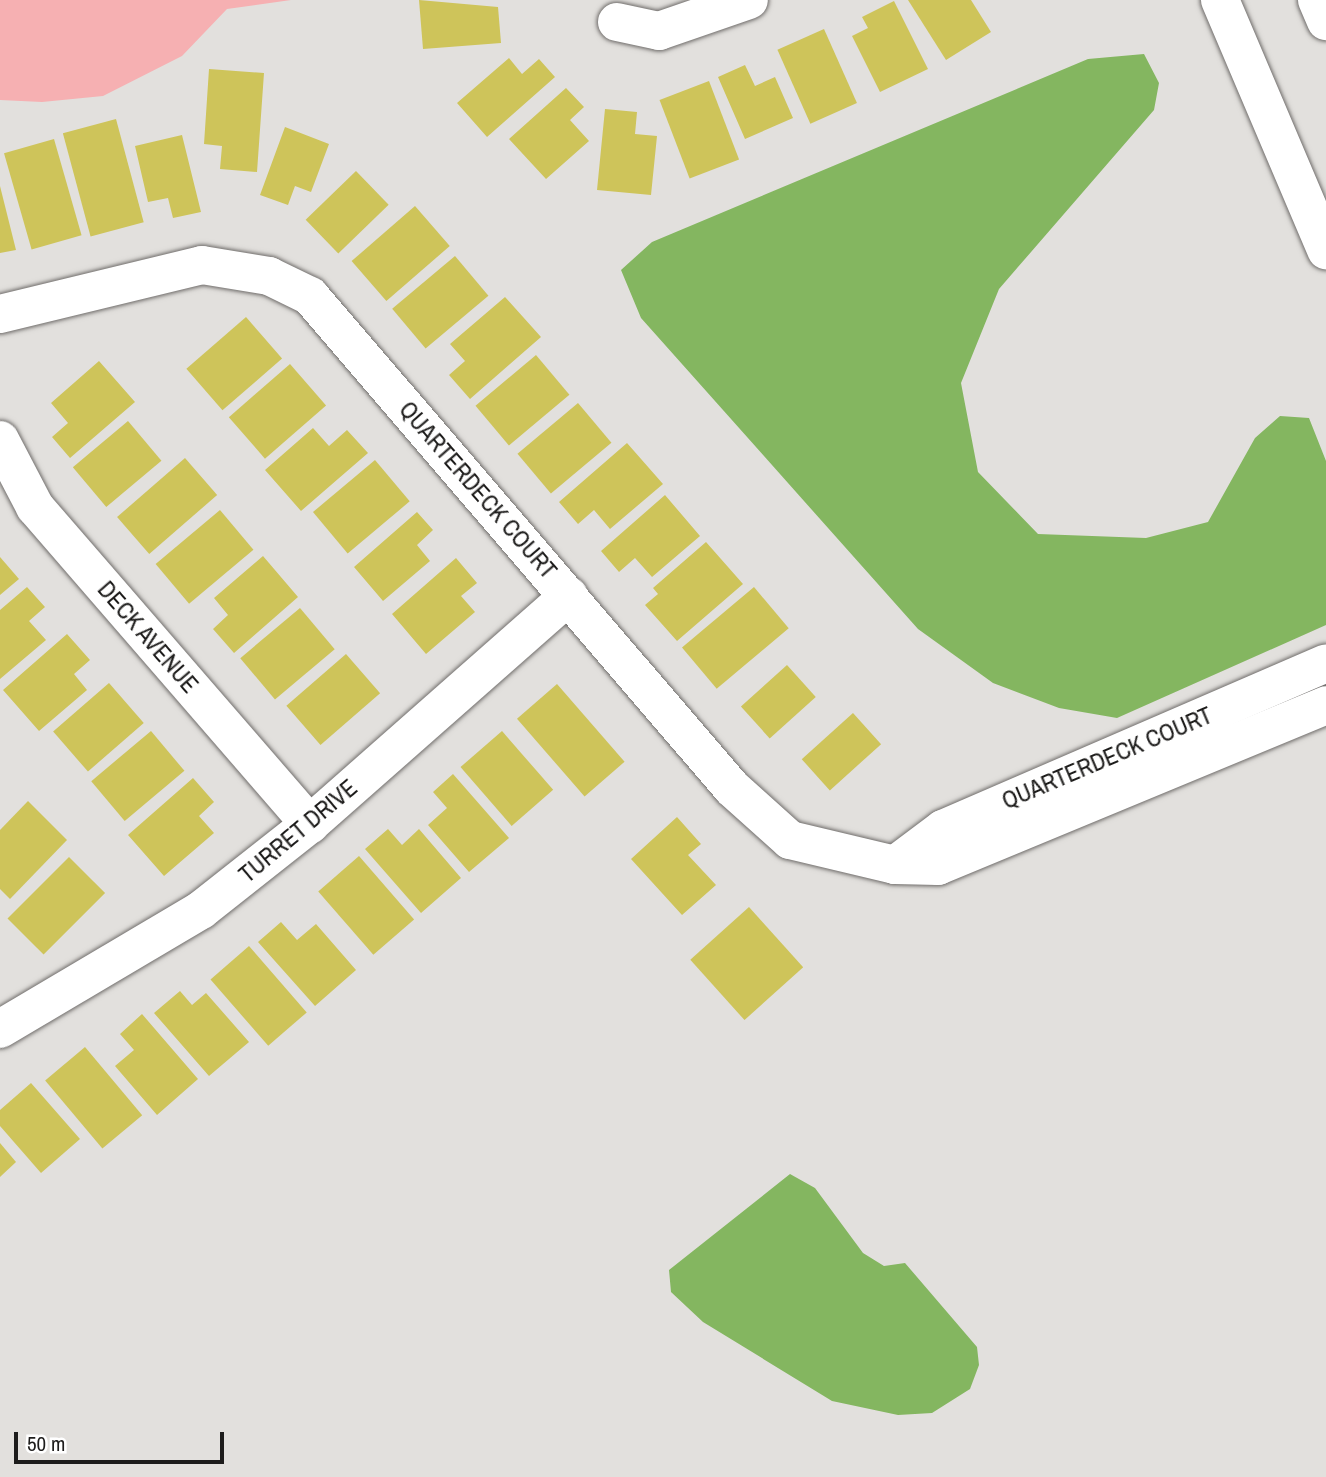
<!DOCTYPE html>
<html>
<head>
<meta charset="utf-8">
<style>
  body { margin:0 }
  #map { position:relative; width:1326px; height:1477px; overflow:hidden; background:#e2e0dd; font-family:"Archivo Narrow",sans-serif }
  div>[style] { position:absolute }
  .green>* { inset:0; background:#f6b0b2 }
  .water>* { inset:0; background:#84b660 }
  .building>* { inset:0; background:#cec45a; transform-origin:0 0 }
  .roads { filter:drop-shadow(0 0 2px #706d6b) drop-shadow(0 0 2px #706d6b) }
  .minor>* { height:38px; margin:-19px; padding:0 19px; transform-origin:19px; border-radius:19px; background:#fff }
  .major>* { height:38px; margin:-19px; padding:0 19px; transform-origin:19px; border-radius:19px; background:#fff }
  span { translate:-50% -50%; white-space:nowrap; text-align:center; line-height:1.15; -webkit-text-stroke:7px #fff; paint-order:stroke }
  .street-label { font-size:24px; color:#1d1c1b }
  .scale { position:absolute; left:14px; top:1432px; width:210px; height:32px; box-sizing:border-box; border:4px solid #1d1c1b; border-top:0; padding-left:9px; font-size:21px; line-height:24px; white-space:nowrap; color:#1d1c1b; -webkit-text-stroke:5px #fff; paint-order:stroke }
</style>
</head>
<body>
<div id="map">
  <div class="green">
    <i style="clip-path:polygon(0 0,291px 0,227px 9px,182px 56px,103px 96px,42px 102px,0 100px)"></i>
  </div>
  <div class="water">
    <i style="clip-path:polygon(1144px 54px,1159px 83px,1154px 110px,999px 289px,961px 383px,978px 472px,1038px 534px,1146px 538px,1208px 522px,1255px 438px,1280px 416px,1309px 418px,1326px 461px,1326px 625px,1117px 718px,1059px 708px,993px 683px,918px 629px,641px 318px,621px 270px,652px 242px,1088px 59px)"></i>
    <i style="clip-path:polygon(790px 1174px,815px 1188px,863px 1253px,884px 1266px,905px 1263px,977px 1347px,979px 1365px,970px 1389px,932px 1413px,898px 1415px,832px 1401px,703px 1322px,671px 1292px,669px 1270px)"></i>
  </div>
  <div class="building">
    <i style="clip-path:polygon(419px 0,498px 7px,501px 43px,423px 49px)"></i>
    <i style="clip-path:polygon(908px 0,971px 0,991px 32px,946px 60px)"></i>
    <i style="clip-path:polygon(894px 1px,928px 69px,880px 92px,852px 36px,868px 28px,862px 17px)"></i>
    <i style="left:824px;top:29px;width:81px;height:51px;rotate:66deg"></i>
    <i style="clip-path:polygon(509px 58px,522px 74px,539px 59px,555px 77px,487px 137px,457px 103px)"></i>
    <i style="clip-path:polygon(745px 65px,755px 86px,775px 77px,793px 118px,745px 139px,718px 77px)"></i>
    <i style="clip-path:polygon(209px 69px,264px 73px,257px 172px,220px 169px,222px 146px,204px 144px)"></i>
    <i style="left:709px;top:81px;width:84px;height:53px;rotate:69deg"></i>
    <i style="clip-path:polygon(566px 88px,584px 107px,570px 120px,589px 141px,546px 179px,509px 139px)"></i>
    <i style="clip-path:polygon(605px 109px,637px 112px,635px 134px,657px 136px,651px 195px,597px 190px)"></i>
    <i style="left:116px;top:119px;width:107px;height:55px;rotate:75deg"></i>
    <i style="clip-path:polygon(285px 127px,329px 144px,311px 192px,295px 186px,288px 205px,260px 195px)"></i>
    <i style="clip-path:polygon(182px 135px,201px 212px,173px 218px,168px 198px,148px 202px,135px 146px)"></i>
    <i style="left:54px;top:139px;width:100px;height:52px;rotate:74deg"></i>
    <i style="left:356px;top:171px;width:47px;height:70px;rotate:46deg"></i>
    <i style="clip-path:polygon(0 186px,16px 250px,0 253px)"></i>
    <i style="left:415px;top:206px;width:53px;height:84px;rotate:49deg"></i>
    <i style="left:455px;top:256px;width:52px;height:82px;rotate:50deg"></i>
    <i style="clip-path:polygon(505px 297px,541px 337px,470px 399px,449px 375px,465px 361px,450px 344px)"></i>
    <i style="left:246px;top:317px;width:55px;height:79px;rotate:49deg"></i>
    <i style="left:536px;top:355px;width:52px;height:79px;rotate:50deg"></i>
    <i style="clip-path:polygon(99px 361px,135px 402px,70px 458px,52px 437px,68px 423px,51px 403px)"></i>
    <i style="left:290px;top:364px;width:55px;height:81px;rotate:49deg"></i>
    <i style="left:578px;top:403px;width:52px;height:79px;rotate:50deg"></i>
    <i style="left:128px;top:421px;width:52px;height:72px;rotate:50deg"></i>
    <i style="clip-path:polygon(313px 428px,329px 446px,347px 430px,368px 453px,301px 511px,265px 470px)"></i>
    <i style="clip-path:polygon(627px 443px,663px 484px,610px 529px,594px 510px,578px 524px,559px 502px)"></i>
    <i style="left:185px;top:458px;width:49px;height:90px;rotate:49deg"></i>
    <i style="left:375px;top:460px;width:54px;height:81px;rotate:50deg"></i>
    <i style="clip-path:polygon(665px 495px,700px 536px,652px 577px,635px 558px,619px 572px,601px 551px)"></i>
    <i style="left:220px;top:510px;width:52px;height:84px;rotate:50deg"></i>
    <i style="clip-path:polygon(417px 512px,433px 530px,417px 545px,430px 561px,383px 601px,354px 567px)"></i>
    <i style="clip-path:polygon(706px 542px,743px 584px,677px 641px,645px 605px,658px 594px,653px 588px)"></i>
    <i style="clip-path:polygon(263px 556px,298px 597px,234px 653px,213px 629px,228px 615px,214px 598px)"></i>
    <i style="clip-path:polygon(0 557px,19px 579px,0 595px)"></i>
    <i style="clip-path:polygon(456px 558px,477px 583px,461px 596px,475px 612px,426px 654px,392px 614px)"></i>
    <i style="clip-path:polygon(27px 587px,45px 607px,29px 621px,46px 640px,0 679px,0 610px)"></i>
    <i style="left:754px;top:587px;width:54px;height:94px;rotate:50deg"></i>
    <i style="left:300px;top:608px;width:54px;height:78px;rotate:50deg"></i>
    <i style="clip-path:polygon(67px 634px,90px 660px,74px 674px,87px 690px,39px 731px,3px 690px)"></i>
    <i style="left:346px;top:654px;width:52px;height:79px;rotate:49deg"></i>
    <i style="left:787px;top:665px;width:43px;height:62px;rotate:48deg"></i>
    <i style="left:109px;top:683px;width:53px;height:74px;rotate:49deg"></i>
    <i style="left:557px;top:684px;width:103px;height:53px;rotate:49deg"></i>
    <i style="left:853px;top:713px;width:42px;height:69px;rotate:48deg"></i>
    <i style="left:151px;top:731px;width:52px;height:78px;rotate:50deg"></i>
    <i style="left:502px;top:731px;width:78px;height:55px;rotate:49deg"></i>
    <i style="clip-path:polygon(453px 774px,509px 838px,469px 872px,428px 825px,447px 808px,433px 792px)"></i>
    <i style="clip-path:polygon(193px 778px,214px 802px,199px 816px,214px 833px,164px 876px,128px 835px)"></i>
    <i style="clip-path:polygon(28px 801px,67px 840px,10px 899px,0 889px,0 830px)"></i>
    <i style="clip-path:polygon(677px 817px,701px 844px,688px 855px,716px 885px,682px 915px,631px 859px)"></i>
    <i style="clip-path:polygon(388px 829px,402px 845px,419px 829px,461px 878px,421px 913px,365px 849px)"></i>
    <i style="left:359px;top:856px;width:84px;height:54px;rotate:49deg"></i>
    <i style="left:69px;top:857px;width:51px;height:87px;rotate:45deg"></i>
    <i style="left:749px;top:907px;width:81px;height:79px;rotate:48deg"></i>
    <i style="clip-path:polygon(281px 922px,297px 940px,316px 924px,356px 970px,315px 1006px,258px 942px)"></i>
    <i style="left:249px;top:946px;width:88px;height:51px;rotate:49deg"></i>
    <i style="clip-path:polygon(180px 991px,192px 1005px,206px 993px,249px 1042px,209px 1076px,154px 1013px)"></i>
    <i style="clip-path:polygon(142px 1014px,198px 1079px,157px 1115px,115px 1066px,134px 1050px,120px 1034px)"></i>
    <i style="left:85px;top:1047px;width:89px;height:52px;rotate:50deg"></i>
    <i style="clip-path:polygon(31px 1083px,80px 1139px,41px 1173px,0 1126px,0 1110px)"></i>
    <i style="clip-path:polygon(0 1143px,16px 1162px,0 1177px)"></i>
  </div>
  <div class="roads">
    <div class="minor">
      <i style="left:617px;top:22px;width:43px;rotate:12.1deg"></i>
      <i style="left:659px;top:31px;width:95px;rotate:-19deg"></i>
      <i style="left:0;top:314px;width:208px;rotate:-13.6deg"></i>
      <i style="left:202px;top:265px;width:68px;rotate:9.3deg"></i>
      <i style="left:269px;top:276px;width:46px;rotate:26deg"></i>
      <i style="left:310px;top:296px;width:648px;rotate:49.38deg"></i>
      <i style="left:732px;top:788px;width:78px;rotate:41.9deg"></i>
      <i style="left:790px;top:840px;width:108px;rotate:13.4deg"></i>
      <i style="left:895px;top:865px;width:43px;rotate:1.3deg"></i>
      <i style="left:938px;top:866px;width:420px;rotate:-22.5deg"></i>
      <i style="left:0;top:440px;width:76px;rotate:62.4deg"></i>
      <i style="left:35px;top:507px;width:420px;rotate:49.1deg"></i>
      <i style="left:895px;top:865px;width:60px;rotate:-36.9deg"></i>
      <i style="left:943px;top:829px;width:417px;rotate:-23.4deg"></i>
      <i style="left:0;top:1029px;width:234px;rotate:-30.6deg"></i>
      <i style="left:201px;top:910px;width:139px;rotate:-38.3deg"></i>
      <i style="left:310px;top:824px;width:345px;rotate:-41.4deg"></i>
    </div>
    <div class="major">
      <i style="left:1220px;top:0;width:272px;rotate:67deg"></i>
      <i style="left:1317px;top:0;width:23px;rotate:67deg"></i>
    </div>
  </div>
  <div class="street-label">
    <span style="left:478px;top:490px;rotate:49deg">QUARTERDECK COURT</span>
    <span style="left:148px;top:637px;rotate:49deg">DECK AVENUE</span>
    <span style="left:1107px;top:758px;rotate:-23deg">QUARTERDECK COURT</span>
    <span style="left:298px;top:831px;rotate:-40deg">TURRET DRIVE</span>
  </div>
  <div class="scale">50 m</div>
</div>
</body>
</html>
